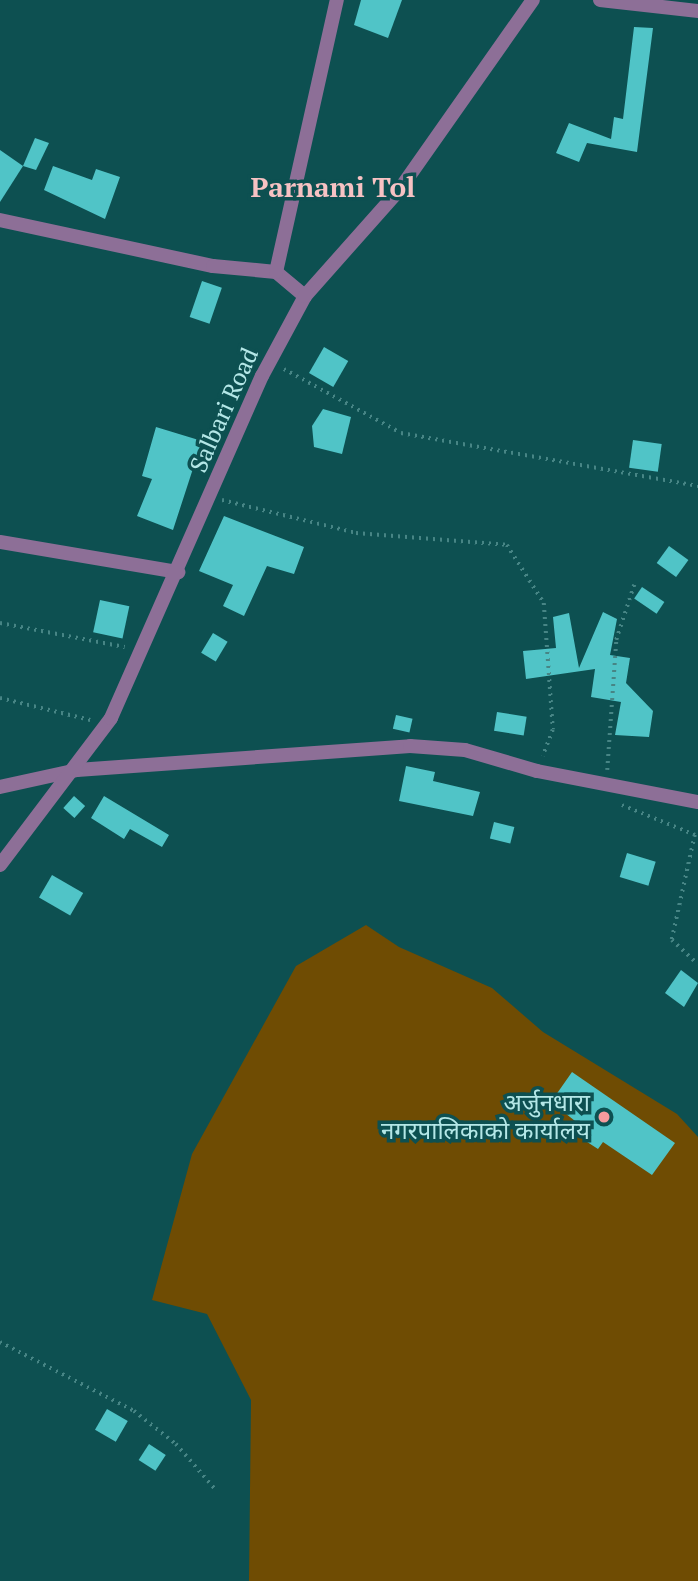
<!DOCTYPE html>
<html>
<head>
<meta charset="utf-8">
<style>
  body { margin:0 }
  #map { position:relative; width:698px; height:1581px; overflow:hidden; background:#0d5051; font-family:"PT Serif","Noto Sans Devanagari",serif }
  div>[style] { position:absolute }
  .green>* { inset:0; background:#6f4c03 }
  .building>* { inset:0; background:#50c4c7; transform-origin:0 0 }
  .path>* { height:3.5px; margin-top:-1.75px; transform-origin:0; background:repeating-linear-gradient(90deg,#478585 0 2px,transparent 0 7px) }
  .minor>* { height:14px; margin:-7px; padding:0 7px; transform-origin:7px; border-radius:7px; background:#8d6f97 }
  .tertiary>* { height:14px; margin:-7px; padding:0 7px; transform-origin:7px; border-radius:7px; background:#8d6f97 }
  .dots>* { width:19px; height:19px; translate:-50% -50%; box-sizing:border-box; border:4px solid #0d5051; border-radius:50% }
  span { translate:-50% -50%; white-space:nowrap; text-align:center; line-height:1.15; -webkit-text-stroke:7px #0d5051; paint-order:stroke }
  .street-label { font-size:24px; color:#b4e7e7 }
  .poi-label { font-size:24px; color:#b4e7e7 }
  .right { translate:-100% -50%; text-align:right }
  .quarter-label { font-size:28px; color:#f7c2c3; font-weight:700 }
</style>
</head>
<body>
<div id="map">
  <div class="green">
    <i style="clip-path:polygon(366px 925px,399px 947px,492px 988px,543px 1032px,677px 1114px,698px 1137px,698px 1581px,249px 1581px,251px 1400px,207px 1314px,152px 1300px,192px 1154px,296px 966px)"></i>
  </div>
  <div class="building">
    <i style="clip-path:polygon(361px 0,402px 0,388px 38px,354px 25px)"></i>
    <i style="clip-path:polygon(634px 27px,653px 28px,637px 152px,587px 143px,579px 162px,556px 153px,569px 123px,611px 139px,614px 117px,623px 119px)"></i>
    <i style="clip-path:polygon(35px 138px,49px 143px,36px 170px,23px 166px)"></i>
    <i style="clip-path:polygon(0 150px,23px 166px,0 202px)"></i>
    <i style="clip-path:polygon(53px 166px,92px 180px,96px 169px,120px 177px,105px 219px,44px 190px)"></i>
    <i style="left:202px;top:281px;width:21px;height:38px;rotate:19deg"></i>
    <i style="left:324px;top:347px;width:28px;height:30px;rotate:30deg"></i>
    <i style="clip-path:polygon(323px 409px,351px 417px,342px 454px,314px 447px,312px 426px)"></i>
    <i style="clip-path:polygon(156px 427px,202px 441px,173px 530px,137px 516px,152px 479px,142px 476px)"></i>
    <i style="left:633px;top:440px;width:29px;height:28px;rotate:8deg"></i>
    <i style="clip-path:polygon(224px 516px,304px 547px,294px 574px,267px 566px,244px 616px,223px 606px,233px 585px,199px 571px)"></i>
    <i style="left:669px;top:546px;width:24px;height:21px;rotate:36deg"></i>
    <i style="left:642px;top:587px;width:27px;height:14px;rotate:34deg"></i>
    <i style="left:100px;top:600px;width:30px;height:33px;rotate:12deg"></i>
    <i style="clip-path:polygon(603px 612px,617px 619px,610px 655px,630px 658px,626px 683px,653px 711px,649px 737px,615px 735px,621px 702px,591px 697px,595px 669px,526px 679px,523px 651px,556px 648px,553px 617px,569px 613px,579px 668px)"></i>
    <i style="left:213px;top:633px;width:17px;height:23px;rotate:31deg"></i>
    <i style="left:497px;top:712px;width:30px;height:19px;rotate:9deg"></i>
    <i style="left:396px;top:715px;width:17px;height:14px;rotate:13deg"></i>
    <i style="clip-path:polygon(406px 766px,435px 772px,433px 781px,480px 792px,473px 816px,399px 801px)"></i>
    <i style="left:74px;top:796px;width:15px;height:16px;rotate:42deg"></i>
    <i style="clip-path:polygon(104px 796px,169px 835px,162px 847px,130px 829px,124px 839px,91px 818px)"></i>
    <i style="left:494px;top:822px;width:21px;height:17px;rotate:14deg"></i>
    <i style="left:627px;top:853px;width:30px;height:25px;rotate:17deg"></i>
    <i style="left:52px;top:875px;width:36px;height:26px;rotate:30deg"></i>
    <i style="clip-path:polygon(681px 970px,698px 983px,684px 1007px,665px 993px)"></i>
    <i style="clip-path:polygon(572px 1072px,675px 1143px,652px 1175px,603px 1142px,598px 1149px,584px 1140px,589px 1132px,551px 1102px)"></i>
    <i style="left:107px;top:1409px;width:24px;height:24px;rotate:30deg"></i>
    <i style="left:149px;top:1444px;width:20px;height:19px;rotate:33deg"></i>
  </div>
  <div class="path">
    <i style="left:284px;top:369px;width:133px;rotate:28.7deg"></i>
    <i style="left:401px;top:433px;width:302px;rotate:10.1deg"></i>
    <i style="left:222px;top:500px;width:138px;rotate:13.8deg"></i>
    <i style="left:356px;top:533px;width:151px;rotate:4.5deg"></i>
    <i style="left:507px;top:545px;width:69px;rotate:57.5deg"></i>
    <i style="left:544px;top:603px;width:127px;rotate:85.9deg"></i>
    <i style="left:553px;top:730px;width:28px;rotate:111deg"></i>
    <i style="left:0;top:623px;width:127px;rotate:10.9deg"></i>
    <i style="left:0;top:698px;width:93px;rotate:13.7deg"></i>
    <i style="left:607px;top:770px;width:130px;rotate:-86deg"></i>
    <i style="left:616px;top:640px;width:58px;rotate:-71.9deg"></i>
    <i style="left:622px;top:805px;width:79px;rotate:22.3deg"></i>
    <i style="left:695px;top:835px;width:107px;rotate:102.4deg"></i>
    <i style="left:672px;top:940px;width:35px;rotate:43deg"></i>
    <i style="left:0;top:1342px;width:151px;rotate:27.2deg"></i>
    <i style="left:134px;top:1411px;width:53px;rotate:38.2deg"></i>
    <i style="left:176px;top:1444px;width:61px;rotate:49deg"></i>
  </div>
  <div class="minor">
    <i style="left:0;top:220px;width:218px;rotate:12.2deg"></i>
    <i style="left:213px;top:266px;width:63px;rotate:5.4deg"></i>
    <i style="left:276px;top:272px;width:38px;rotate:40deg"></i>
    <i style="left:276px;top:272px;width:279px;rotate:-77.4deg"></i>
    <i style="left:0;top:542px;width:181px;rotate:9.6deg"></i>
    <i style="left:0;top:787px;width:79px;rotate:-12.4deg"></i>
    <i style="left:77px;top:770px;width:334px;rotate:-4.1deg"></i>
    <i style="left:410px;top:746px;width:55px;rotate:4.2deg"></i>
    <i style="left:465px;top:750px;width:75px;rotate:16.3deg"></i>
    <i style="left:537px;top:771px;width:164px;rotate:10.9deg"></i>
  </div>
  <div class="tertiary">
    <i style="left:600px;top:0;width:99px;rotate:6.4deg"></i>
    <i style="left:0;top:865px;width:184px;rotate:-52.9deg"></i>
    <i style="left:111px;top:718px;width:374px;rotate:-66.2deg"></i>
    <i style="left:262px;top:376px;width:91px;rotate:-61.7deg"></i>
    <i style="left:305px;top:296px;width:143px;rotate:-48.4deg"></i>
    <i style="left:400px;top:189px;width:231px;rotate:-54.9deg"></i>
  </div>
  <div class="dots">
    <i style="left:604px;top:1117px;background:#f59b9e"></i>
  </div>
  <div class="street-label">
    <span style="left:224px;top:410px;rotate:-66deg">Salbari Road</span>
  </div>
  <div class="poi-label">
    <span class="right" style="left:590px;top:1117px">अर्जुनधारा<br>नगरपालिकाको कार्यालय</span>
  </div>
  <div class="quarter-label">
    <span style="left:333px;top:187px">Parnami Tol</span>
  </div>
</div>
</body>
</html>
